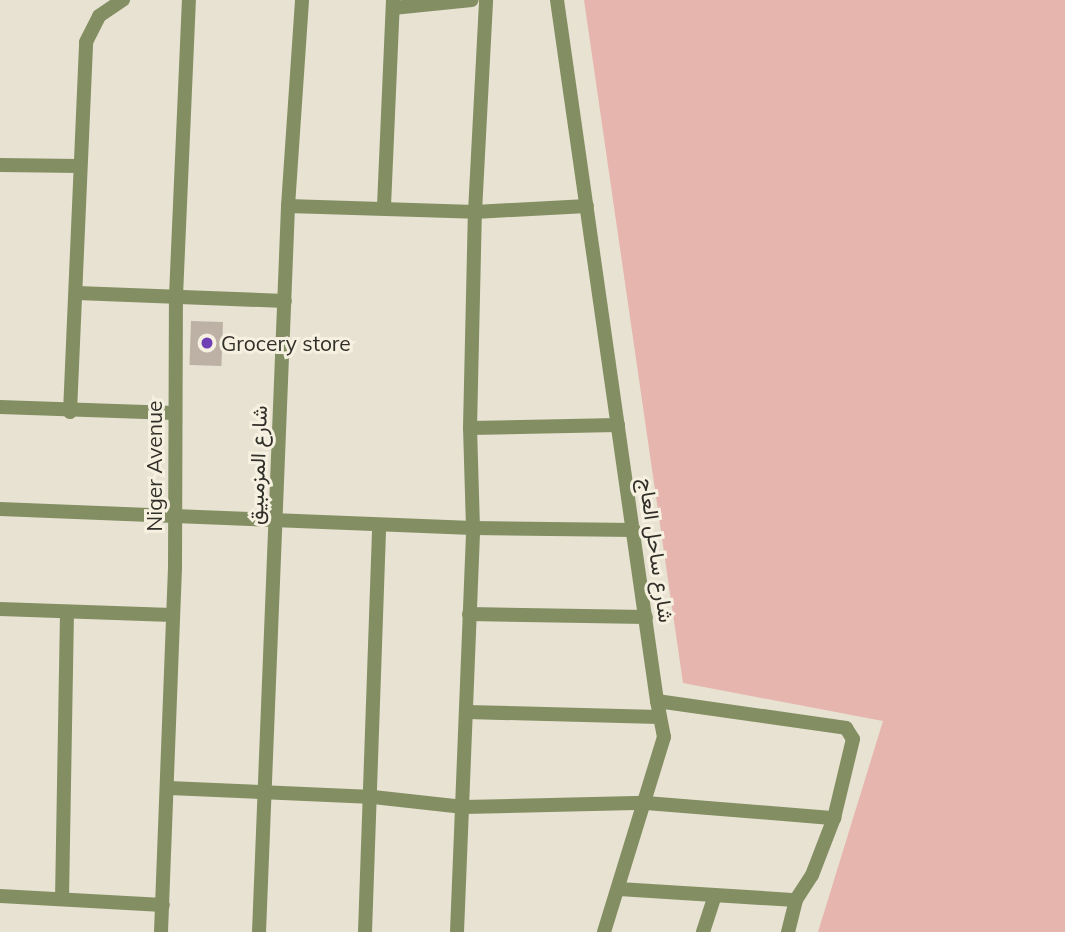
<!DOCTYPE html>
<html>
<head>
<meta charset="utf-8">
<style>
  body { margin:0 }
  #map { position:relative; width:1065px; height:932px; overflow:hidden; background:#e8e2d3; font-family:Mulish,Vazirmatn,sans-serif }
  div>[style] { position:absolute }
  .green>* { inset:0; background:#e6b5ad }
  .building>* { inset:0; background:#bdb0a5; transform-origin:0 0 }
  .minor>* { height:14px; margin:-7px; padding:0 7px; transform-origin:7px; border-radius:7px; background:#838f62 }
  .tertiary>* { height:14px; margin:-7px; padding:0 7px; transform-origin:7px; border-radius:7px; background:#838f62 }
  .dots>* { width:19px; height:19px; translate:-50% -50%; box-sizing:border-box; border:4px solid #f5f0e0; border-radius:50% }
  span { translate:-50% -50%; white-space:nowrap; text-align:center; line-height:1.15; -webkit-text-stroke:6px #f5f0e0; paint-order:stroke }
  .poi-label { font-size:21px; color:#312f29 }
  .left { translate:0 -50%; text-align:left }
  .street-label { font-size:21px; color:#312f29 }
</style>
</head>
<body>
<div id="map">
  <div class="green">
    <i style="clip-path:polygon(584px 0,1065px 0,1065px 932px,818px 932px,883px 721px,683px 683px)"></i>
  </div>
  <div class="building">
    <i style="left:191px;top:321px;width:32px;height:44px;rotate:2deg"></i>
  </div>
  <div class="minor">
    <i style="left:557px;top:0;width:708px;rotate:81.88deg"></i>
    <i style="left:657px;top:701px;width:191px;rotate:8.1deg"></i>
    <i style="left:846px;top:728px;width:13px;rotate:58deg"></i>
    <i style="left:853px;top:739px;width:81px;rotate:103.5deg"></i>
    <i style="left:834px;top:818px;width:61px;rotate:111.1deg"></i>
    <i style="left:812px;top:875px;width:30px;rotate:123deg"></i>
    <i style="left:796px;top:900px;width:33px;rotate:104deg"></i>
    <i style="left:393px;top:8px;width:79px;rotate:-5.8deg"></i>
    <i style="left:0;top:165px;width:79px;rotate:0.7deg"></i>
    <i style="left:288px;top:206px;width:187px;rotate:1.8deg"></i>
    <i style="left:475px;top:212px;width:112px;rotate:-3.1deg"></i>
    <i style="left:384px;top:206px;width:206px;rotate:-87.5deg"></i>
    <i style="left:77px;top:293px;width:208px;rotate:2.2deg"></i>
    <i style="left:0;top:407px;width:174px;rotate:2deg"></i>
    <i style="left:70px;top:412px;width:370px;rotate:-87.5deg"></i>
    <i style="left:86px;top:42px;width:29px;rotate:-63deg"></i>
    <i style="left:99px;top:16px;width:29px;rotate:-34deg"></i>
    <i style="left:470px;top:428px;width:148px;rotate:-1.2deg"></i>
    <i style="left:0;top:509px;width:473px;rotate:2.3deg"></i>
    <i style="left:473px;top:528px;width:161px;rotate:0.7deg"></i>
    <i style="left:0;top:609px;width:172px;rotate:2deg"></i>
    <i style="left:469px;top:614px;width:177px;rotate:1deg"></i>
    <i style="left:467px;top:712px;width:192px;rotate:1.5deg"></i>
    <i style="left:169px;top:788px;width:204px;rotate:2.5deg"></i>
    <i style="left:373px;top:797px;width:91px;rotate:6.3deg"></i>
    <i style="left:463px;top:807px;width:183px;rotate:-1.3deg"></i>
    <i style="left:646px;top:803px;width:189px;rotate:4.6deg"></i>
    <i style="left:619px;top:889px;width:177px;rotate:3.6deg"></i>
    <i style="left:0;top:896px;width:163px;rotate:3.2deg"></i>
    <i style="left:62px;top:899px;width:287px;rotate:-89deg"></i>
    <i style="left:259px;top:932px;width:727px;rotate:-87.71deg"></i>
    <i style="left:288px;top:206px;width:206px;rotate:-86.1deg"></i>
    <i style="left:365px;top:932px;width:407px;rotate:-88deg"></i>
    <i style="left:457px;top:932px;width:404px;rotate:-87.7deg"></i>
    <i style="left:473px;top:528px;width:100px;rotate:-91.7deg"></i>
    <i style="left:470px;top:428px;width:216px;rotate:-88.7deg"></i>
    <i style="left:475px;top:212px;width:212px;rotate:-87deg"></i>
    <i style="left:604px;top:932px;width:204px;rotate:-72.9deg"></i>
    <i style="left:664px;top:737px;width:37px;rotate:-101deg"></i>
    <i style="left:703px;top:932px;width:38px;rotate:-72deg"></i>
  </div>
  <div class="tertiary">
    <i style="left:161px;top:932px;width:365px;rotate:-87.8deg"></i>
    <i style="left:175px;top:567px;width:271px;rotate:-89.8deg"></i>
    <i style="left:176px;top:296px;width:296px;rotate:-87.5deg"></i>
  </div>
  <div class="dots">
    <i style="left:207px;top:343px;background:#703eb5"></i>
  </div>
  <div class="poi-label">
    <span class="left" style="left:221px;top:343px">Grocery store</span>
  </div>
  <div class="street-label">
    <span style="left:257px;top:465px;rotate:-88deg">شارع المزمبيق</span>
    <span style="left:154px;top:466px;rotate:-90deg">Niger Avenue</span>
    <span style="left:657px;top:550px;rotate:82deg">شارع ساحل العاج</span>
  </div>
</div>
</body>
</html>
